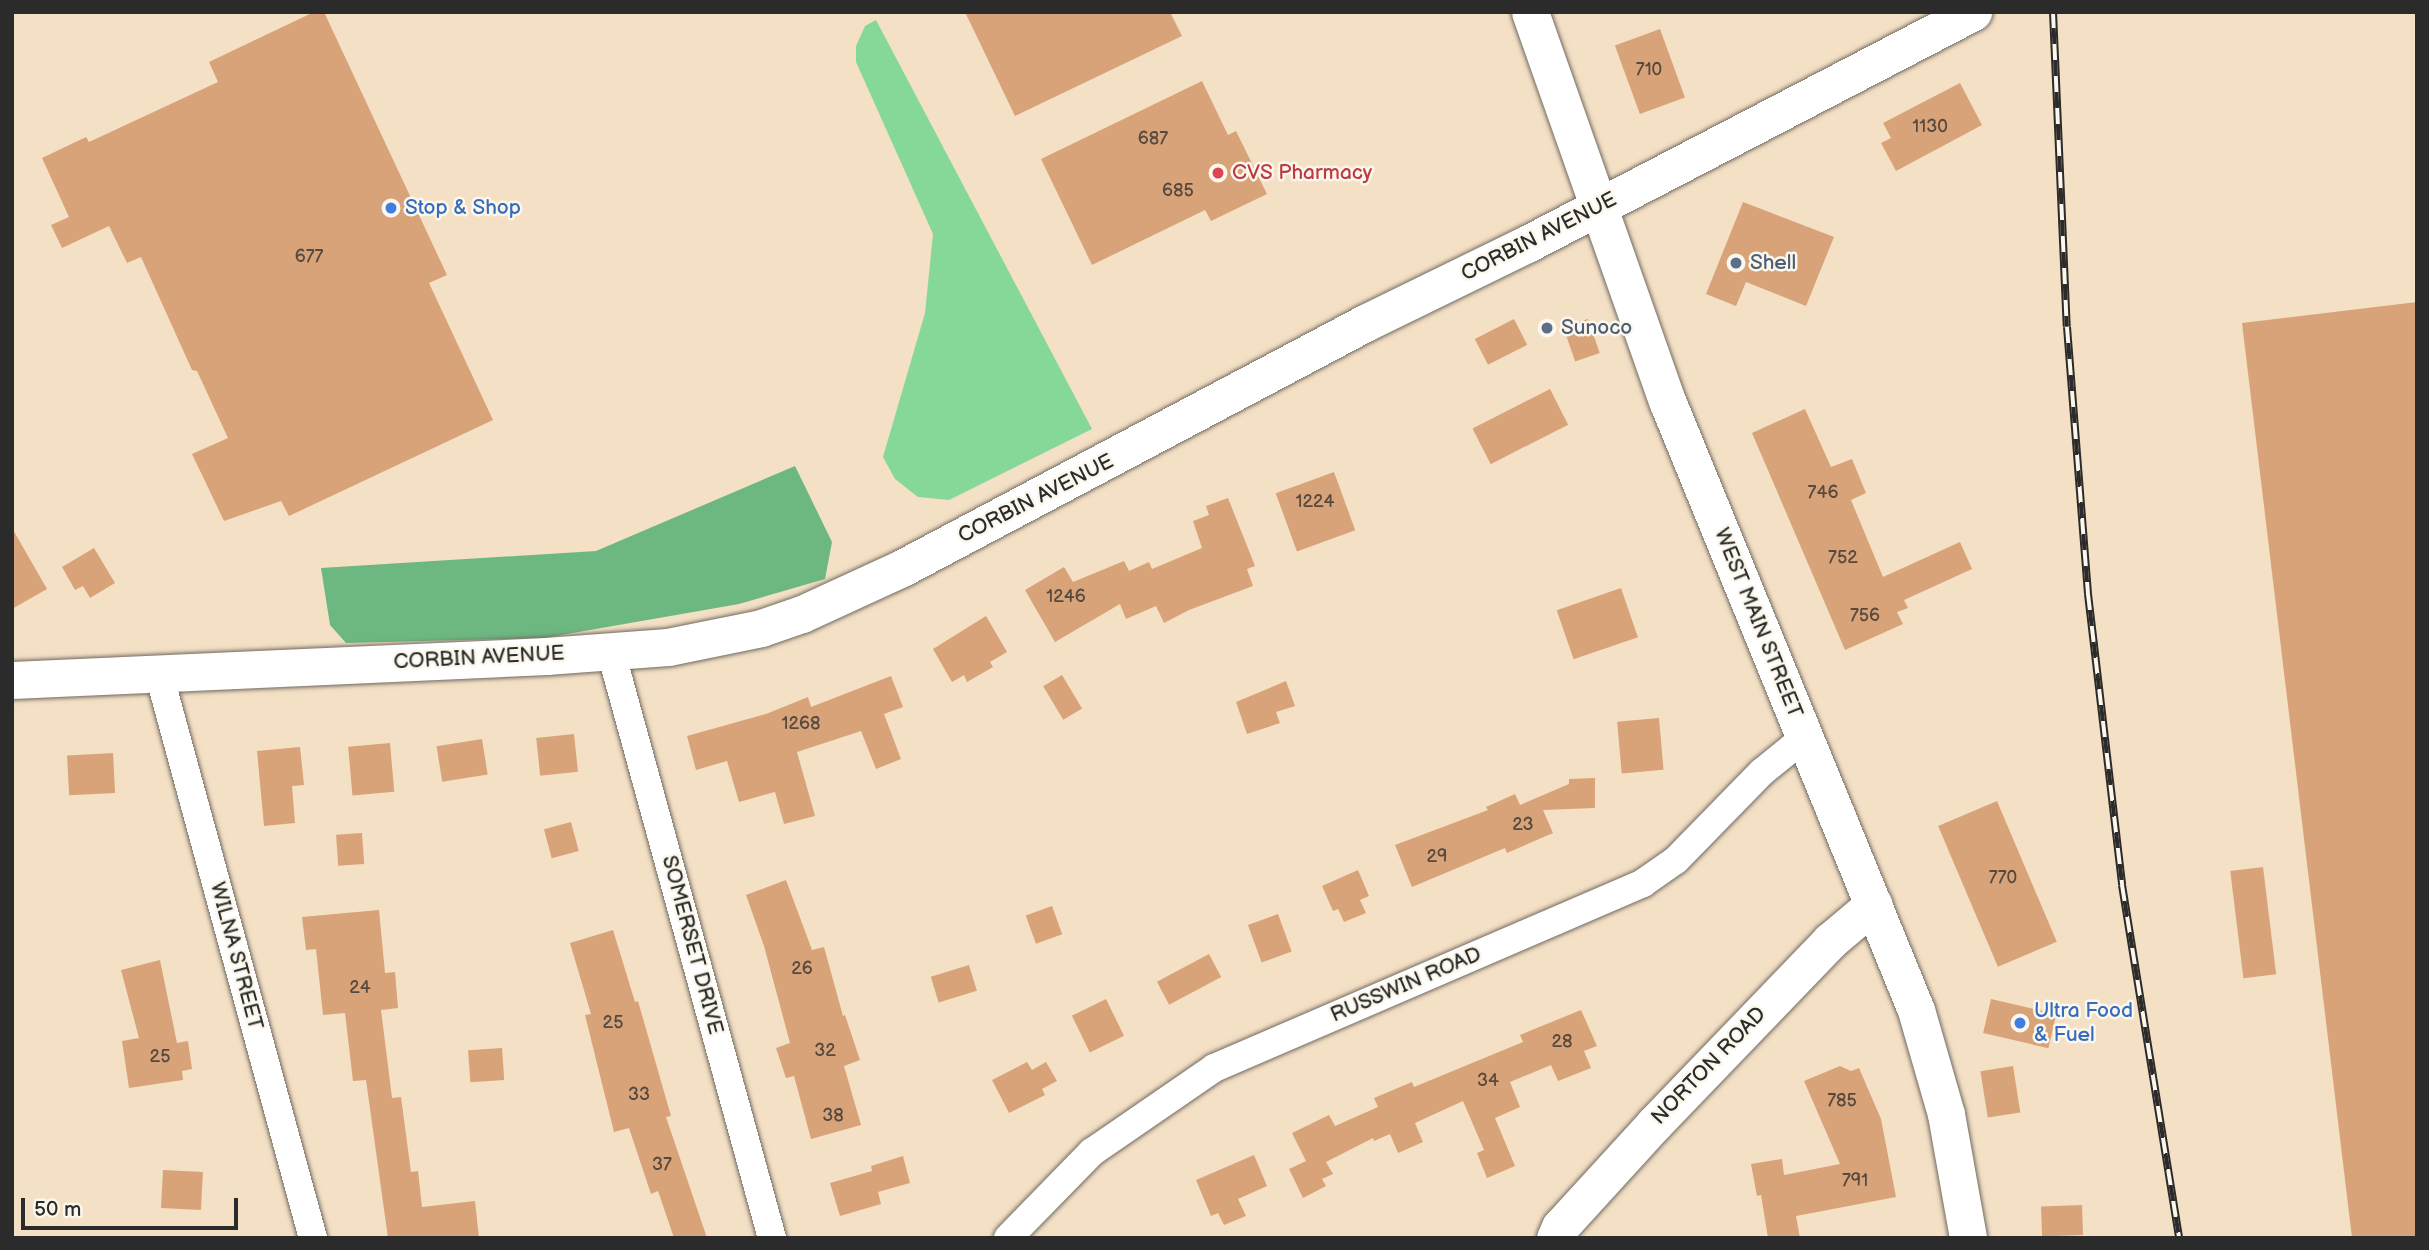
<!DOCTYPE html>
<html>
<head>
<meta charset="utf-8">
<style>
  body { margin:0 }
  #map { position:relative; width:2429px; height:1250px; overflow:hidden; background:#f4e0c5; font-family:"Balsamiq Sans",sans-serif }
  div>[style] { position:absolute }
  .green>* { inset:0; background:#86d898 }
  .forest>* { inset:0; background:#6cb880 }
  .building>* { inset:0; background:#d9a379; transform-origin:0 0 }
  .roads { filter:drop-shadow(0 0 2px #716a61) drop-shadow(0 0 2px #716a61) }
  .minor>* { height:28px; margin:-14px; padding:0 14px; transform-origin:14px; border-radius:14px; background:#fff }
  .major>* { height:37px; margin:-18.5px; padding:0 18.5px; transform-origin:18.5px; border-radius:18.5px; background:#fff }
  .rail>* { height:8px; margin-top:-4px; transform-origin:0; background:repeating-linear-gradient(90deg,#fbf7ec 0 16px,#2b2b2b 0 32px); box-sizing:border-box; border-block:2px solid #2b2b2b }
  .dots>* { width:19px; height:19px; translate:-50% -50%; box-sizing:border-box; border:4px solid #fbf7ec; border-radius:50% }
  span { translate:-50% -50%; white-space:nowrap; text-align:center; line-height:1.15; -webkit-text-stroke:5px #fbf7ec; paint-order:stroke }
  .number-label { font-size:18px; color:#56493e }
  .number-label span { -webkit-text-stroke-width:0 }
  .health-label { font-size:21px; color:#be3a42 }
  .left { translate:0 -50%; text-align:left }
  .shop-label { font-size:21px; color:#366cbe }
  .street-label { font-size:21px; color:#2b2b2b }
  .service-label { font-size:21px; color:#4e5e75 }
  .frame { position:absolute; inset:0; border:14px solid #2b2b2b; pointer-events:none }
  .scale { position:absolute; left:21px; top:1198px; width:217px; height:32px; box-sizing:border-box; border:4px solid #2b2b2b; border-top:0; padding-left:9px; font-size:21px; line-height:24px; white-space:nowrap; color:#2b2b2b; -webkit-text-stroke:5px #fbf7ec; paint-order:stroke }
</style>
</head>
<body>
<div id="map">
  <div class="green">
    <i style="clip-path:polygon(876px 20px,1092px 429px,949px 500px,918px 497px,895px 479px,883px 457px,925px 313px,933px 234px,856px 62px,856px 46px,865px 26px)"></i>
  </div>
  <div class="forest">
    <i style="clip-path:polygon(795px 466px,832px 542px,825px 579px,739px 604px,544px 638px,346px 643px,330px 625px,321px 568px,596px 551px)"></i>
  </div>
  <div class="building">
    <i style="clip-path:polygon(314px 12px,324px 12px,447px 275px,429px 283px,493px 420px,289px 516px,281px 501px,224px 521px,192px 454px,228px 438px,197px 371px,192px 370px,141px 257px,127px 263px,109px 226px,62px 248px,51px 225px,69px 217px,42px 158px,86px 137px,89px 142px,218px 82px,209px 62px)"></i>
    <i style="clip-path:polygon(965px 12px,1170px 12px,1182px 36px,1015px 116px)"></i>
    <i style="left:1660px;top:29px;width:73px;height:48px;rotate:70deg"></i>
    <i style="clip-path:polygon(1202px 81px,1228px 135px,1236px 131px,1267px 194px,1211px 221px,1205px 210px,1092px 265px,1041px 159px)"></i>
    <i style="clip-path:polygon(1960px 83px,1982px 125px,1896px 171px,1881px 143px,1891px 138px,1883px 123px)"></i>
    <i style="clip-path:polygon(1743px 202px,1834px 237px,1806px 306px,1746px 282px,1736px 306px,1706px 294px)"></i>
    <i style="clip-path:polygon(2417px 302px,2417px 1238px,2352px 1238px,2242px 323px)"></i>
    <i style="left:1514px;top:319px;width:29px;height:44px;rotate:63deg"></i>
    <i style="left:1588px;top:319px;width:36px;height:26px;rotate:71deg"></i>
    <i style="left:1550px;top:389px;width:40px;height:87px;rotate:63deg"></i>
    <i style="clip-path:polygon(1805px 409px,1831px 467px,1852px 459px,1866px 493px,1851px 500px,1883px 577px,1960px 542px,1972px 569px,1904px 600px,1908px 608px,1897px 612px,1903px 624px,1845px 650px,1752px 433px)"></i>
    <i style="left:1334px;top:472px;width:62px;height:62px;rotate:70deg"></i>
    <i style="clip-path:polygon(1228px 498px,1255px 566px,1247px 569px,1253px 586px,1189px 610px,1164px 623px,1156px 606px,1126px 619px,1120px 604px,1055px 642px,1025px 590px,1064px 567px,1073px 582px,1124px 561px,1129px 571px,1149px 562px,1152px 569px,1202px 548px,1193px 521px,1209px 515px,1206px 506px)"></i>
    <i style="clip-path:polygon(12px 528px,47px 589px,12px 609px)"></i>
    <i style="clip-path:polygon(94px 548px,115px 583px,90px 598px,83px 586px,75px 590px,62px 567px)"></i>
    <i style="left:1621px;top:588px;width:52px;height:68px;rotate:71deg"></i>
    <i style="clip-path:polygon(986px 616px,1007px 652px,990px 662px,993px 667px,967px 682px,964px 675px,952px 682px,933px 649px)"></i>
    <i style="left:1062px;top:675px;width:39px;height:22px;rotate:59deg"></i>
    <i style="clip-path:polygon(891px 676px,903px 707px,884px 714px,901px 759px,876px 769px,861px 731px,797px 752px,815px 816px,784px 824px,775px 792px,739px 802px,727px 761px,696px 770px,687px 736px,766px 714px,808px 697px,811px 707px)"></i>
    <i style="clip-path:polygon(1286px 681px,1295px 706px,1276px 712px,1280px 723px,1247px 734px,1236px 702px)"></i>
    <i style="left:1659px;top:718px;width:52px;height:42px;rotate:85deg"></i>
    <i style="left:574px;top:734px;width:38px;height:38px;rotate:84deg"></i>
    <i style="left:482px;top:739px;width:36px;height:46px;rotate:81deg"></i>
    <i style="left:390px;top:743px;width:49px;height:42px;rotate:85deg"></i>
    <i style="clip-path:polygon(300px 747px,304px 785px,292px 786px,295px 823px,264px 826px,257px 751px)"></i>
    <i style="left:113px;top:753px;width:40px;height:46px;rotate:87deg"></i>
    <i style="clip-path:polygon(1595px 778px,1595px 808px,1543px 810px,1553px 833px,1507px 853px,1505px 848px,1412px 887px,1395px 845px,1488px 810px,1486px 807px,1515px 794px,1520px 805px,1569px 784px,1569px 779px)"></i>
    <i style="left:1997px;top:801px;width:153px;height:64px;rotate:67deg"></i>
    <i style="left:571px;top:822px;width:30px;height:28px;rotate:75deg"></i>
    <i style="left:362px;top:833px;width:31px;height:26px;rotate:86deg"></i>
    <i style="left:2263px;top:867px;width:108px;height:33px;rotate:83deg"></i>
    <i style="clip-path:polygon(1358px 870px,1369px 896px,1360px 900px,1366px 913px,1344px 922px,1338px 909px,1333px 911px,1322px 886px)"></i>
    <i style="clip-path:polygon(786px 880px,812px 950px,824px 947px,843px 1016px,845px 1015px,860px 1060px,844px 1066px,861px 1125px,811px 1139px,794px 1076px,786px 1078px,776px 1048px,790px 1043px,764px 946px,746px 895px)"></i>
    <i style="left:1052px;top:906px;width:30px;height:28px;rotate:70deg"></i>
    <i style="clip-path:polygon(379px 910px,385px 973px,395px 972px,398px 1008px,381px 1010px,392px 1098px,401px 1097px,411px 1172px,418px 1171px,422px 1207px,475px 1201px,479px 1238px,388px 1238px,366px 1080px,353px 1081px,345px 1013px,323px 1015px,316px 949px,306px 950px,302px 917px)"></i>
    <i style="left:1278px;top:914px;width:40px;height:32px;rotate:70deg"></i>
    <i style="clip-path:polygon(613px 930px,635px 1002px,638px 1001px,671px 1116px,666px 1117px,707px 1238px,674px 1238px,658px 1191px,651px 1194px,629px 1128px,614px 1132px,585px 1015px,591px 1014px,570px 943px)"></i>
    <i style="left:1209px;top:954px;width:26px;height:59px;rotate:62deg"></i>
    <i style="clip-path:polygon(160px 960px,177px 1043px,188px 1041px,192px 1069px,182px 1071px,183px 1080px,129px 1088px,122px 1041px,139px 1038px,121px 970px)"></i>
    <i style="left:969px;top:965px;width:27px;height:40px;rotate:73deg"></i>
    <i style="left:1106px;top:999px;width:41px;height:38px;rotate:64deg"></i>
    <i style="left:1991px;top:999px;width:67px;height:35px;rotate:13deg"></i>
    <i style="clip-path:polygon(1581px 1010px,1597px 1046px,1584px 1051px,1591px 1068px,1558px 1081px,1551px 1065px,1510px 1082px,1520px 1107px,1495px 1118px,1515px 1166px,1487px 1178px,1477px 1153px,1484px 1150px,1463px 1101px,1415px 1123px,1423px 1142px,1398px 1153px,1390px 1134px,1374px 1141px,1373px 1138px,1326px 1162px,1333px 1174px,1322px 1179px,1326px 1186px,1303px 1198px,1289px 1169px,1306px 1161px,1292px 1133px,1329px 1115px,1335px 1126px,1378px 1107px,1374px 1098px,1412px 1082px,1414px 1087px,1523px 1042px,1520px 1035px)"></i>
    <i style="left:502px;top:1048px;width:32px;height:34px;rotate:86deg"></i>
    <i style="clip-path:polygon(1027px 1062px,1032px 1070px,1046px 1062px,1057px 1081px,1042px 1089px,1045px 1095px,1009px 1113px,992px 1080px)"></i>
    <i style="clip-path:polygon(1840px 1066px,1851px 1071px,1859px 1068px,1881px 1119px,1896px 1197px,1796px 1216px,1800px 1238px,1768px 1238px,1761px 1195px,1757px 1196px,1751px 1164px,1782px 1159px,1784px 1175px,1840px 1164px,1804px 1081px)"></i>
    <i style="left:2013px;top:1066px;width:47px;height:33px;rotate:81deg"></i>
    <i style="clip-path:polygon(1254px 1155px,1267px 1186px,1238px 1199px,1246px 1216px,1224px 1225px,1218px 1213px,1211px 1216px,1196px 1180px)"></i>
    <i style="clip-path:polygon(903px 1156px,910px 1183px,878px 1192px,881px 1204px,840px 1216px,830px 1183px,872px 1171px,871px 1166px)"></i>
    <i style="left:163px;top:1170px;width:40px;height:38px;rotate:3deg"></i>
    <i style="left:2082px;top:1205px;width:30px;height:41px;rotate:88deg"></i>
  </div>
  <div class="roads">
    <div class="minor">
      <i style="left:611px;top:652px;width:608px;rotate:74.64deg"></i>
      <i style="left:159px;top:674px;width:585px;rotate:74.73deg"></i>
      <i style="left:1008px;top:1238px;width:120px;rotate:-45.7deg"></i>
      <i style="left:1092px;top:1152px;width:148px;rotate:-34.5deg"></i>
      <i style="left:1214px;top:1068px;width:467px;rotate:-23.3deg"></i>
      <i style="left:1643px;top:883px;width:40px;rotate:-34.9deg"></i>
      <i style="left:1676px;top:860px;width:123px;rotate:-45.7deg"></i>
      <i style="left:1762px;top:772px;width:55px;rotate:-39.1deg"></i>
    </div>
    <div class="major">
      <i style="left:1530px;top:12px;width:415px;rotate:70.6deg"></i>
      <i style="left:1668px;top:403px;width:656px;rotate:67.78deg"></i>
      <i style="left:1916px;top:1010px;width:108px;rotate:73.9deg"></i>
      <i style="left:1946px;top:1114px;width:126px;rotate:79.9deg"></i>
      <i style="left:12px;top:680px;width:535px;rotate:-2.57deg"></i>
      <i style="left:546px;top:656px;width:122px;rotate:-4.2deg"></i>
      <i style="left:668px;top:647px;width:95px;rotate:-11.5deg"></i>
      <i style="left:761px;top:628px;width:43px;rotate:-18.9deg"></i>
      <i style="left:802px;top:614px;width:112px;rotate:-24.7deg"></i>
      <i style="left:904px;top:567px;width:522px;rotate:-27.89deg"></i>
      <i style="left:1365px;top:323px;width:180px;rotate:-26deg"></i>
      <i style="left:1527px;top:244px;width:503px;rotate:-27.48deg"></i>
      <i style="left:1555px;top:1238px;width:12px;rotate:-66deg"></i>
      <i style="left:1560px;top:1227px;width:139px;rotate:-47.6deg"></i>
      <i style="left:1654px;top:1124px;width:254px;rotate:-46.1deg"></i>
      <i style="left:1830px;top:941px;width:57px;rotate:-40.1deg"></i>
    </div>
  </div>
  <div class="rail">
    <i style="left:2053px;top:12px;width:315px;rotate:87.5deg"></i>
    <i style="left:2067px;top:327px;width:268px;rotate:85.5deg"></i>
    <i style="left:2088px;top:594px;width:293px;rotate:83.3deg"></i>
    <i style="left:2122px;top:885px;width:358px;rotate:80.8deg"></i>
  </div>
  <div class="dots">
    <i style="left:1218px;top:173px;background:#e0444e"></i>
    <i style="left:391px;top:208px;background:#3f7fe0"></i>
    <i style="left:1736px;top:263px;background:#5c6f8a"></i>
    <i style="left:1547px;top:328px;background:#5c6f8a"></i>
    <i style="left:2020px;top:1023px;background:#3f7fe0"></i>
  </div>
  <div class="number-label">
    <span style="left:1649px;top:70px">710</span>
    <span style="left:1930px;top:127px">1130</span>
    <span style="left:1153px;top:139px">687</span>
    <span style="left:1178px;top:191px">685</span>
    <span style="left:309px;top:257px">677</span>
    <span style="left:1823px;top:493px">746</span>
    <span style="left:1315px;top:502px">1224</span>
    <span style="left:1843px;top:558px">752</span>
    <span style="left:1066px;top:597px">1246</span>
    <span style="left:1865px;top:616px">756</span>
    <span style="left:801px;top:724px">1268</span>
    <span style="left:1523px;top:825px">23</span>
    <span style="left:1437px;top:857px">29</span>
    <span style="left:2003px;top:878px">770</span>
    <span style="left:802px;top:969px">26</span>
    <span style="left:360px;top:988px">24</span>
    <span style="left:613px;top:1023px">25</span>
    <span style="left:1562px;top:1042px">28</span>
    <span style="left:825px;top:1051px">32</span>
    <span style="left:160px;top:1057px">25</span>
    <span style="left:1488px;top:1081px">34</span>
    <span style="left:639px;top:1095px">33</span>
    <span style="left:1842px;top:1101px">785</span>
    <span style="left:833px;top:1116px">38</span>
    <span style="left:662px;top:1165px">37</span>
    <span style="left:1855px;top:1181px">791</span>
  </div>
  <div class="health-label">
    <span class="left" style="left:1232px;top:173px">CVS Pharmacy</span>
  </div>
  <div class="shop-label">
    <span class="left" style="left:405px;top:208px">Stop &amp; Shop</span>
    <span class="left" style="left:2034px;top:1023px">Ultra Food<br>&amp; Fuel</span>
  </div>
  <div class="street-label">
    <span style="left:1539px;top:237px;rotate:-27deg">CORBIN AVENUE</span>
    <span style="left:1036px;top:499px;rotate:-27deg">CORBIN AVENUE</span>
    <span style="left:1758px;top:623px;rotate:68deg">WEST MAIN STREET</span>
    <span style="left:479px;top:658px;rotate:-3deg">CORBIN AVENUE</span>
    <span style="left:692px;top:945px;rotate:75deg">SOMERSET DRIVE</span>
    <span style="left:236px;top:956px;rotate:75deg">WILNA STREET</span>
    <span style="left:1406px;top:985px;rotate:-23deg">RUSSWIN ROAD</span>
    <span style="left:1709px;top:1066px;rotate:-46deg">NORTON ROAD</span>
  </div>
  <div class="service-label">
    <span class="left" style="left:1750px;top:263px">Shell</span>
    <span class="left" style="left:1561px;top:328px">Sunoco</span>
  </div>
  <div class="frame"></div>
  <div class="scale">50 m</div>
</div>
</body>
</html>
